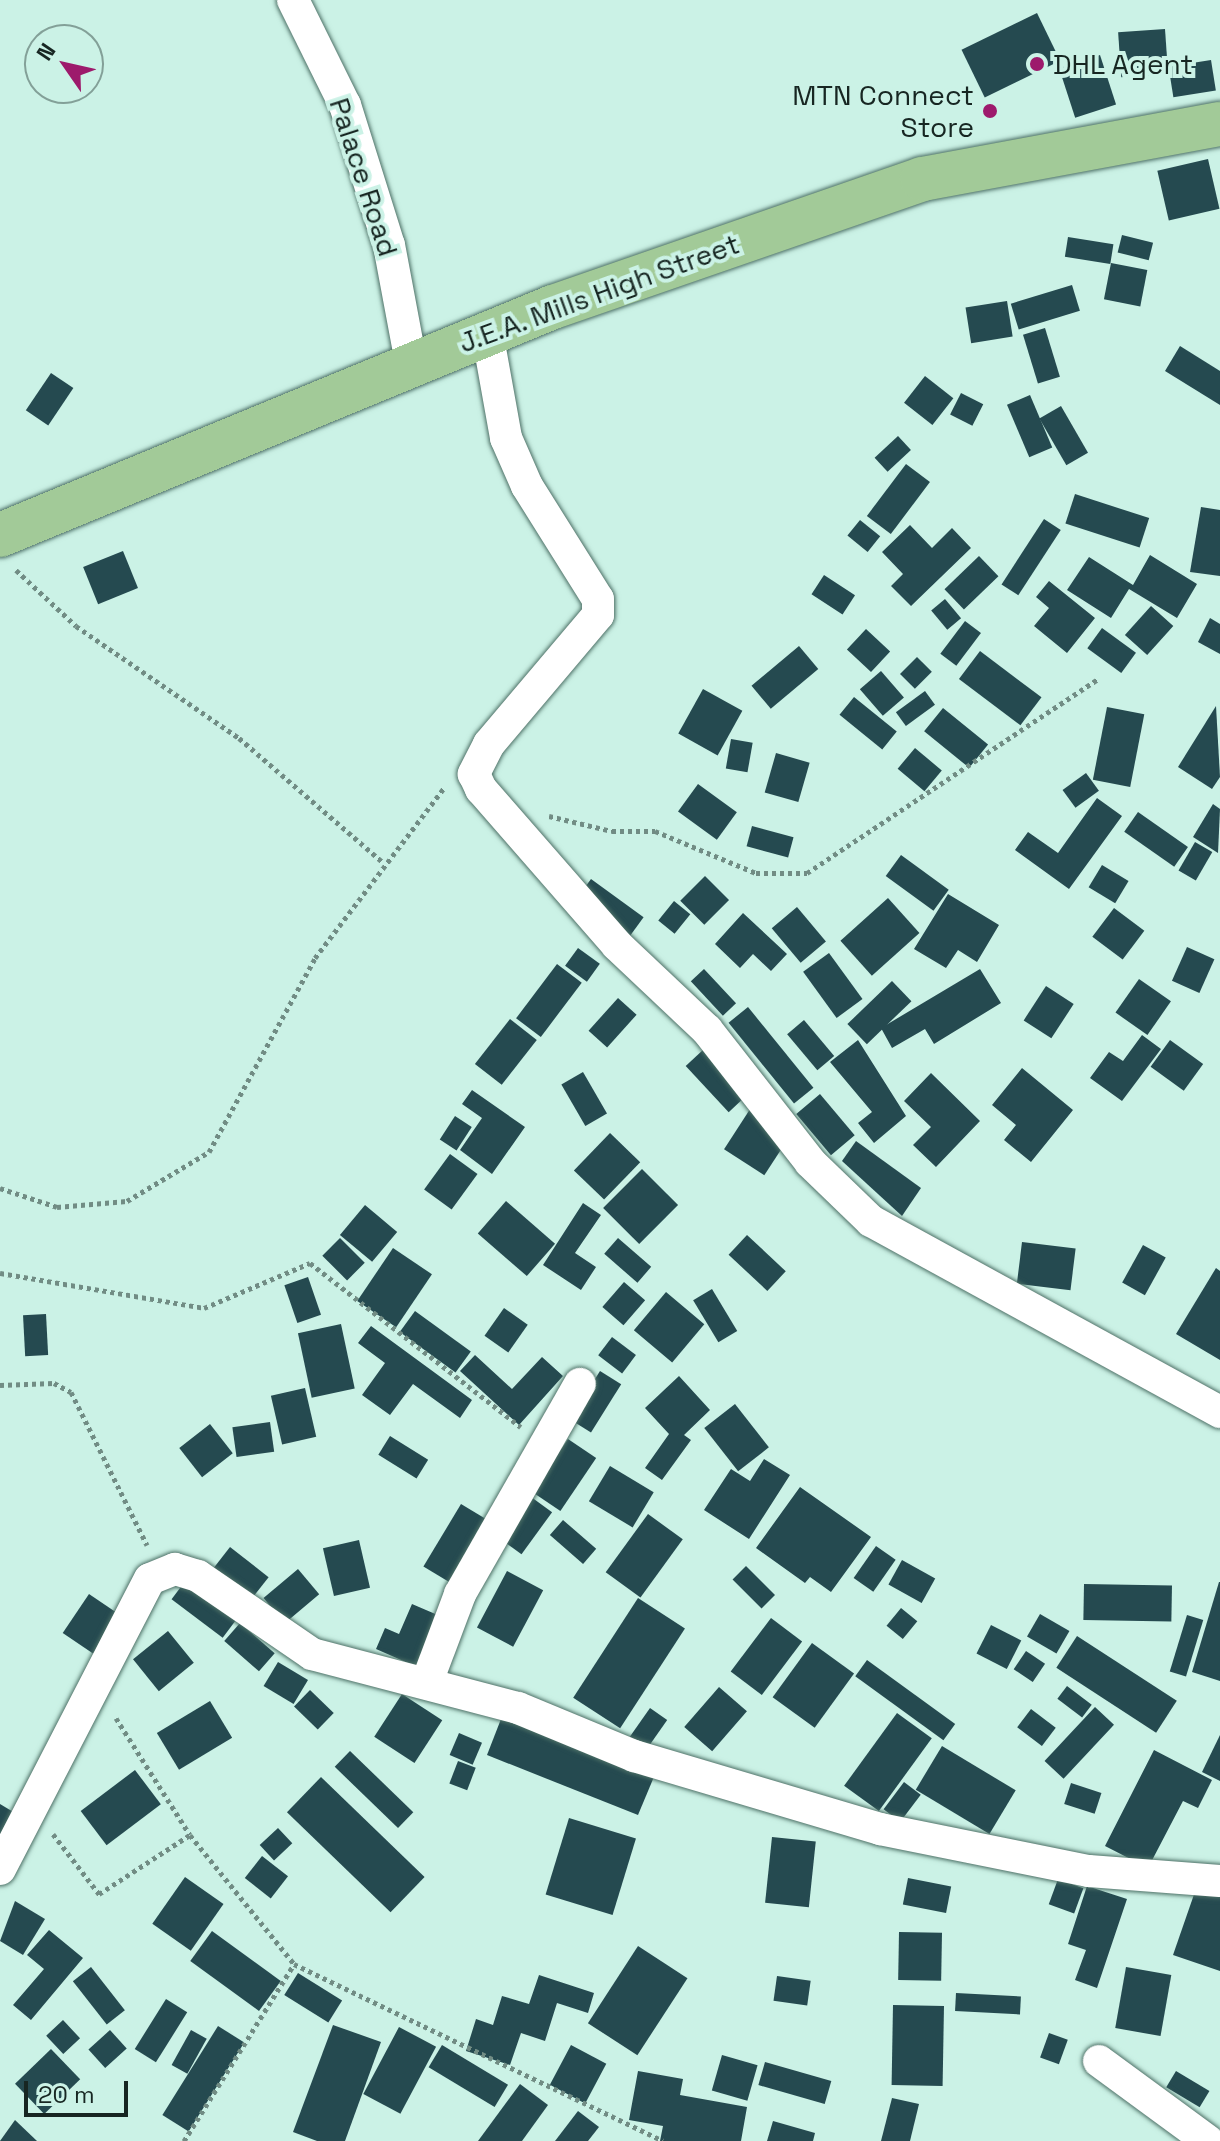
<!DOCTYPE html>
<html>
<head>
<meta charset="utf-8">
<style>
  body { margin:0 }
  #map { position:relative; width:1220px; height:2141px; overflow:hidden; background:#cbf2e6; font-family:"Space Grotesk",sans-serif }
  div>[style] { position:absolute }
  .building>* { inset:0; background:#254a50; transform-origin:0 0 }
  .path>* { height:5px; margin-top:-2.5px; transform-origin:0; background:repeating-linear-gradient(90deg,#718c84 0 4px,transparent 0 8px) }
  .roads { filter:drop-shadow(0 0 2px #4e7167) drop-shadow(0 0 2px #4e7167) }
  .minor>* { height:32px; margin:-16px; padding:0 16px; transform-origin:16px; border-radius:16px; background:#fff }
  .trunk>* { height:44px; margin:-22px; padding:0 22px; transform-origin:22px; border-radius:22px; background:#a2ca98 }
  .dots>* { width:22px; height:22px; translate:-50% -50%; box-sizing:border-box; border:4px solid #cbf2e6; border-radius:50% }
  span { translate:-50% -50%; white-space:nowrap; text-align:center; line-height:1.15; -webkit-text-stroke:8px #cbf2e6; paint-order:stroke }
  .poi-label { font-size:28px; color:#172622 }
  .left { translate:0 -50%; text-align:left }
  .right { translate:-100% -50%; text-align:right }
  .street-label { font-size:28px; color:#172622 }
  .north { position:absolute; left:24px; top:24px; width:80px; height:80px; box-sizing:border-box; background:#cbf2e6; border:2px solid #83a098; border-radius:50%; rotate:304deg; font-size:22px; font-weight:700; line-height:32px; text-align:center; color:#172622 }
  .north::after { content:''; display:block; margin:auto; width:28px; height:36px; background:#9d1a6c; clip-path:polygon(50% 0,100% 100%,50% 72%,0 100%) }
  .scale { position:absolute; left:24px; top:2081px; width:104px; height:36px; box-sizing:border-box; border:4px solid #172622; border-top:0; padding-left:10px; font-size:24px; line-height:28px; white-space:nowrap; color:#172622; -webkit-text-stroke:6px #cbf2e6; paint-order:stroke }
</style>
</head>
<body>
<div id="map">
  <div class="building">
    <i style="left:1037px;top:13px;width:53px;height:84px;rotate:64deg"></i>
    <i style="left:1165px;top:29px;width:45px;height:47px;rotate:86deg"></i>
    <i style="left:1100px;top:55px;width:52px;height:43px;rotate:72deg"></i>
    <i style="left:1211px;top:60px;width:31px;height:43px;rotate:81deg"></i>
    <i style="left:1208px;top:159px;width:51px;height:52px;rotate:77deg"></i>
    <i style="left:1122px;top:235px;width:32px;height:18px;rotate:14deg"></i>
    <i style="left:1068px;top:237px;width:46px;height:20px;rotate:9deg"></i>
    <i style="left:1111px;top:263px;width:37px;height:37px;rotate:11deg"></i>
    <i style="left:1072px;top:285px;width:27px;height:64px;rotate:73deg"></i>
    <i style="left:1007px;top:301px;width:36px;height:42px;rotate:81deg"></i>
    <i style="left:1045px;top:328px;width:51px;height:23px;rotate:73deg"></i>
    <i style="clip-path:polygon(1180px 346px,1220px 371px,1220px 405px,1165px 371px)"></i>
    <i style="left:51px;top:373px;width:27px;height:45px;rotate:34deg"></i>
    <i style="left:925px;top:376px;width:36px;height:34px;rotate:38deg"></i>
    <i style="left:961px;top:393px;width:25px;height:24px;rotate:27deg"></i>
    <i style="left:1030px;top:395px;width:57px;height:25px;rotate:67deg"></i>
    <i style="left:1061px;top:406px;width:54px;height:25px;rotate:60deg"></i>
    <i style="left:898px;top:436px;width:19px;height:32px;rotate:47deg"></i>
    <i style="left:906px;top:464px;width:30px;height:65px;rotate:37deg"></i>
    <i style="left:1075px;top:494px;width:78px;height:31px;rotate:18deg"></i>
    <i style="clip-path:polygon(1201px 507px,1220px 510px,1220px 576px,1190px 572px)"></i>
    <i style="left:1044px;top:519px;width:20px;height:78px;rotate:33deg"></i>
    <i style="left:860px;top:520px;width:26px;height:20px;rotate:39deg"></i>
    <i style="clip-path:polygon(910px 525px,932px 548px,952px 528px,971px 548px,911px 606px,891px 586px,903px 574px,882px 552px)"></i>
    <i style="left:123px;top:551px;width:40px;height:43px;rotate:68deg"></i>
    <i style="clip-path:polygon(1150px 555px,1197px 584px,1177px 618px,1129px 589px,1111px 618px,1067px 590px,1089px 557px,1133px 585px)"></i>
    <i style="left:979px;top:556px;width:28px;height:48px;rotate:46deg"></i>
    <i style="left:824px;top:575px;width:37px;height:23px;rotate:33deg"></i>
    <i style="clip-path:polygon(1049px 581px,1095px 618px,1067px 653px,1034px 626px,1049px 608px,1036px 597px)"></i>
    <i style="left:945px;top:599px;width:25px;height:18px;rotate:50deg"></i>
    <i style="left:1151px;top:606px;width:30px;height:39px;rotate:42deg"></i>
    <i style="clip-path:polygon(1210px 618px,1220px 624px,1220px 654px,1198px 642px)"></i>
    <i style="left:965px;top:621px;width:20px;height:41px;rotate:37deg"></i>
    <i style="left:1102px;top:628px;width:42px;height:25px;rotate:36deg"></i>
    <i style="left:866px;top:629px;width:33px;height:28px;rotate:43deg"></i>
    <i style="left:799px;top:646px;width:30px;height:62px;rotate:50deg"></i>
    <i style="left:980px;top:651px;width:77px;height:35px;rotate:37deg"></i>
    <i style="left:917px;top:657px;width:21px;height:24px;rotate:45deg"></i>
    <i style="left:881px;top:671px;width:35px;height:28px;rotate:49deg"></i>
    <i style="left:703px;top:689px;width:45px;height:51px;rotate:29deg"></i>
    <i style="left:925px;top:691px;width:17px;height:36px;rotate:54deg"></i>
    <i style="left:854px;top:697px;width:55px;height:23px;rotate:39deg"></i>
    <i style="clip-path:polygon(1216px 706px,1220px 777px,1212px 789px,1178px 767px)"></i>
    <i style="left:1107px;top:707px;width:38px;height:74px;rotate:11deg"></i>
    <i style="left:943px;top:708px;width:58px;height:30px;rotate:39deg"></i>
    <i style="left:731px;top:739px;width:22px;height:30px;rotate:10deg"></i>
    <i style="left:915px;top:748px;width:35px;height:27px;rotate:40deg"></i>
    <i style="left:776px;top:753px;width:35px;height:41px;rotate:16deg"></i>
    <i style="left:1086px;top:773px;width:22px;height:29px;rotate:54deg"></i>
    <i style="left:698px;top:784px;width:48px;height:34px;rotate:36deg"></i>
    <i style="clip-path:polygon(1097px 798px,1122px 816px,1069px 889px,1015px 850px,1028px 832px,1058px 853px)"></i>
    <i style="clip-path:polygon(1213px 804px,1220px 809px,1218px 853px,1193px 837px)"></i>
    <i style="left:1138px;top:812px;width:61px;height:24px;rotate:35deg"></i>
    <i style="left:752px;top:826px;width:43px;height:21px;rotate:15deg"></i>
    <i style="left:1195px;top:842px;width:20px;height:33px;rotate:30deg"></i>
    <i style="left:901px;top:855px;width:59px;height:26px;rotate:36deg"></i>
    <i style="left:1102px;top:865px;width:31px;height:26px;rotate:31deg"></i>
    <i style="left:705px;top:876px;width:34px;height:35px;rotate:45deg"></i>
    <i style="left:591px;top:879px;width:65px;height:27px;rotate:36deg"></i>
    <i style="clip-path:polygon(948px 894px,999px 925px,977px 962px,958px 950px,946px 968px,914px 949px)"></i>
    <i style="left:888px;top:898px;width:47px;height:64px;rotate:48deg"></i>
    <i style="left:674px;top:901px;width:21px;height:25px;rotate:39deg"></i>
    <i style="left:797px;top:907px;width:45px;height:33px;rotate:50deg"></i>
    <i style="left:1114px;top:908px;width:38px;height:36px;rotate:37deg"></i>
    <i style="clip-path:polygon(743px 913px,787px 954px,771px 971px,753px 954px,740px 968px,715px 944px)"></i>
    <i style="left:1187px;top:947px;width:30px;height:37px;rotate:24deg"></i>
    <i style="left:578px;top:948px;width:27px;height:22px;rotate:36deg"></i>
    <i style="left:829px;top:953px;width:57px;height:32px;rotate:54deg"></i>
    <i style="left:557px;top:964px;width:31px;height:68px;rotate:37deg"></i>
    <i style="left:704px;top:969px;width:47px;height:18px;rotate:47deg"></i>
    <i style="clip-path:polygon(980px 969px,1001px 1003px,934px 1044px,925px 1029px,892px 1048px,881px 1028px)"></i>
    <i style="left:1139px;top:979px;width:39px;height:41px;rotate:35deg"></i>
    <i style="left:892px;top:981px;width:28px;height:62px;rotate:46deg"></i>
    <i style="left:1046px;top:986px;width:33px;height:41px;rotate:33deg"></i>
    <i style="left:618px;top:998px;width:25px;height:44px;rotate:42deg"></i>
    <i style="left:748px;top:1007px;width:104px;height:25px;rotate:51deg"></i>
    <i style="left:510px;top:1019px;width:34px;height:57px;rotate:38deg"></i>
    <i style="left:804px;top:1020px;width:47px;height:22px;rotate:50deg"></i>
    <i style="clip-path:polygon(1142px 1035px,1161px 1049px,1122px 1101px,1090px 1078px,1109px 1052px,1123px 1061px)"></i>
    <i style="clip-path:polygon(858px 1040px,906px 1116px,874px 1143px,858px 1123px,872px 1112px,830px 1062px)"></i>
    <i style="left:1170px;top:1040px;width:41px;height:33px;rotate:36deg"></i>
    <i style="left:704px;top:1049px;width:63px;height:25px;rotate:47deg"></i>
    <i style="clip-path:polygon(1022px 1068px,1073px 1110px,1031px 1162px,1004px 1140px,1016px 1125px,992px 1105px)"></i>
    <i style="left:583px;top:1072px;width:48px;height:25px;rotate:60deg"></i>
    <i style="clip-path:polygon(931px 1073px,980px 1121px,936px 1167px,913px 1145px,931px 1127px,904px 1101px)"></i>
    <i style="clip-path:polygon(472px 1090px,525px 1127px,492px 1174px,460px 1150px,482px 1118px,462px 1104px)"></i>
    <i style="left:820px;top:1094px;width:54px;height:31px;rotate:50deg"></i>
    <i style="left:754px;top:1103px;width:48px;height:55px;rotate:33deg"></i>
    <i style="left:455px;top:1116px;width:20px;height:28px;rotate:33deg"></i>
    <i style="left:610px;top:1133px;width:42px;height:52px;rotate:44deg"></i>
    <i style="clip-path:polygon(856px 1141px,921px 1188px,902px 1216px,842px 1161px)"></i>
    <i style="left:450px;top:1154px;width:34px;height:44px;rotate:36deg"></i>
    <i style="left:642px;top:1169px;width:51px;height:55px;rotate:45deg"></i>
    <i style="left:506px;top:1201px;width:65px;height:43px;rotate:41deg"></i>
    <i style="clip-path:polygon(583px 1203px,601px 1215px,575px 1253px,596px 1267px,581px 1290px,543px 1265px)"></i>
    <i style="left:365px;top:1205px;width:42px;height:39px;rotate:40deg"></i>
    <i style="left:747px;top:1235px;width:53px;height:27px;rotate:43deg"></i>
    <i style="left:340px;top:1238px;width:35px;height:25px;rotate:45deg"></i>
    <i style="left:618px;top:1238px;width:44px;height:21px;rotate:41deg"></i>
    <i style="left:1022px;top:1242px;width:54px;height:42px;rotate:7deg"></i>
    <i style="left:1143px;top:1245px;width:26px;height:43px;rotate:29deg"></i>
    <i style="left:393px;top:1248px;width:47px;height:64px;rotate:34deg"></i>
    <i style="clip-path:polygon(1216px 1268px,1220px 1271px,1220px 1360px,1176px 1334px)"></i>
    <i style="left:308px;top:1277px;width:40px;height:25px;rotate:71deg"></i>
    <i style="left:624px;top:1282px;width:28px;height:33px;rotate:41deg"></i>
    <i style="left:712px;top:1289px;width:49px;height:22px;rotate:59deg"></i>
    <i style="left:666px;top:1292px;width:50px;height:50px;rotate:40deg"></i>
    <i style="left:504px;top:1308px;width:29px;height:34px;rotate:35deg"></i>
    <i style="left:415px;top:1311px;width:69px;height:26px;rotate:36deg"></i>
    <i style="left:46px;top:1314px;width:41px;height:23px;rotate:87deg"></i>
    <i style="left:341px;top:1324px;width:66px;height:44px;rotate:78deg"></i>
    <i style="clip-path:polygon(371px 1326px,472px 1400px,460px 1418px,413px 1384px,390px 1415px,362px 1395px,385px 1363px,358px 1343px)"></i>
    <i style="left:612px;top:1337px;width:30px;height:23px;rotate:37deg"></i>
    <i style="clip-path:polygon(475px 1355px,512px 1389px,542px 1357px,563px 1376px,519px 1425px,460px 1371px)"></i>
    <i style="left:600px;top:1371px;width:25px;height:57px;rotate:32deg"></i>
    <i style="clip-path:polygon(679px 1376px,710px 1410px,684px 1435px,691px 1440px,662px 1480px,645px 1468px,669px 1434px,645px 1408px)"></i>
    <i style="left:305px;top:1388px;width:50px;height:35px;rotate:77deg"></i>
    <i style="left:735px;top:1404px;width:55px;height:39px;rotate:52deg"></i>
    <i style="left:270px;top:1422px;width:30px;height:38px;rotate:82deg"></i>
    <i style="left:210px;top:1424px;width:37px;height:39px;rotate:52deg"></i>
    <i style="left:390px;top:1436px;width:45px;height:22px;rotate:32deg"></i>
    <i style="left:568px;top:1439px;width:34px;height:64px;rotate:34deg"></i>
    <i style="clip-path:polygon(764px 1459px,790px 1475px,749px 1539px,704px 1510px,731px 1469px,750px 1481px)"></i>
    <i style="left:610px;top:1466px;width:51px;height:41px;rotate:31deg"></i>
    <i style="clip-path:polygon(800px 1487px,871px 1537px,831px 1592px,810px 1577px,805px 1583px,756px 1548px)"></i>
    <i style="left:527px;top:1494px;width:31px;height:52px;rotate:36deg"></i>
    <i style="left:461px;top:1504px;width:31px;height:73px;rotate:31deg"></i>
    <i style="left:648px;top:1514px;width:43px;height:72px;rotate:36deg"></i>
    <i style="left:563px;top:1520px;width:44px;height:20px;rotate:41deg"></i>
    <i style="left:359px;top:1540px;width:49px;height:37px;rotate:77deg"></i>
    <i style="left:876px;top:1546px;width:24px;height:39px;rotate:35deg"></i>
    <i style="left:230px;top:1547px;width:49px;height:30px;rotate:38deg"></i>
    <i style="left:902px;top:1560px;width:38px;height:28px;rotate:29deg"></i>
    <i style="left:746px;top:1566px;width:41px;height:19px;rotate:45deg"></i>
    <i style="left:298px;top:1569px;width:33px;height:45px;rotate:50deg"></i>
    <i style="left:507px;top:1571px;width:41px;height:64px;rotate:28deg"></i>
    <i style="left:189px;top:1576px;width:64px;height:29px;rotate:37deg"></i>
    <i style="clip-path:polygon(1219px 1582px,1220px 1582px,1220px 1681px,1192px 1672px)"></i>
    <i style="left:1084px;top:1584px;width:88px;height:36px;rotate:1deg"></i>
    <i style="left:89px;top:1594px;width:41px;height:47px;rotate:34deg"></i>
    <i style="left:638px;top:1598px;width:56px;height:119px;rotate:33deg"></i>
    <i style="clip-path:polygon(412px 1604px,440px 1616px,417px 1667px,376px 1649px,385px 1628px,399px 1634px)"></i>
    <i style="left:901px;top:1608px;width:21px;height:23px;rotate:39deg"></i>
    <i style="left:1040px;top:1614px;width:34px;height:26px;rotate:30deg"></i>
    <i style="left:1187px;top:1615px;width:17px;height:59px;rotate:17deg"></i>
    <i style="left:771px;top:1618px;width:39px;height:67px;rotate:37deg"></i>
    <i style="left:240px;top:1623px;width:46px;height:24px;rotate:41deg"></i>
    <i style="left:991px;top:1625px;width:34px;height:32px;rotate:27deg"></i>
    <i style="left:168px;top:1631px;width:41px;height:45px;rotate:51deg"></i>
    <i style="left:1077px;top:1636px;width:119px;height:38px;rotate:33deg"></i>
    <i style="left:812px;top:1643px;width:52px;height:67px;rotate:36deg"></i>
    <i style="left:1026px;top:1651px;width:23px;height:22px;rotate:34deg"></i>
    <i style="left:867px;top:1660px;width:109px;height:20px;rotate:36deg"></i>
    <i style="left:278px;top:1662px;width:35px;height:28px;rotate:31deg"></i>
    <i style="left:1067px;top:1686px;width:31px;height:16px;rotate:37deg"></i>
    <i style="left:719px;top:1687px;width:37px;height:53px;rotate:41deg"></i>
    <i style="left:310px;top:1690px;width:33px;height:23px;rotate:44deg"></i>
    <i style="left:402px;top:1694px;width:48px;height:51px;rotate:33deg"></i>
    <i style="left:210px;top:1701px;width:43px;height:62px;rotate:59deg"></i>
    <i style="left:1095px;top:1707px;width:26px;height:74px;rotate:43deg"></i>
    <i style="left:650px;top:1708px;width:21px;height:37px;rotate:35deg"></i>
    <i style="left:1031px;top:1709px;width:31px;height:23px;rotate:37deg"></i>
    <i style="left:897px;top:1713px;width:43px;height:90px;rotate:36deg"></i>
    <i style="clip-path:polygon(501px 1719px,656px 1772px,638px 1815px,487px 1755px)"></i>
    <i style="left:459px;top:1733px;width:25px;height:24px;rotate:23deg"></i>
    <i style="clip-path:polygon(1220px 1735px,1220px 1781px,1202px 1772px)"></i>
    <i style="left:942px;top:1746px;width:86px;height:51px;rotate:31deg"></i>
    <i style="clip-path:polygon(1154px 1750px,1212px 1780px,1198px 1808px,1183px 1801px,1148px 1868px,1105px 1846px)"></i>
    <i style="left:350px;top:1751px;width:88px;height:22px;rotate:44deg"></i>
    <i style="left:458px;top:1761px;width:19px;height:24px;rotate:21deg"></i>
    <i style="left:135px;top:1770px;width:43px;height:68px;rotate:53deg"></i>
    <i style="left:321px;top:1777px;width:144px;height:49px;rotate:44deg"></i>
    <i style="left:904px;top:1782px;width:21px;height:34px;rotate:37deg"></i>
    <i style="left:1071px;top:1783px;width:32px;height:22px;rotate:18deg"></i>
    <i style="clip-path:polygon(0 1804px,15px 1813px,0 1838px)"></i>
    <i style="left:569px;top:1818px;width:70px;height:80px;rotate:17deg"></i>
    <i style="left:278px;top:1828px;width:21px;height:25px;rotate:47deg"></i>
    <i style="left:772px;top:1837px;width:44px;height:66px;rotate:6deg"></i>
    <i style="left:262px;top:1856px;width:33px;height:28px;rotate:38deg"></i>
    <i style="left:185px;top:1877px;width:47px;height:57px;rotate:35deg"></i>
    <i style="left:908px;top:1878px;width:44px;height:27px;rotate:11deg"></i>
    <i style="left:1058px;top:1879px;width:27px;height:27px;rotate:20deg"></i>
    <i style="clip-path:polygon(1199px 1880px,1220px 1887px,1220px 1971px,1173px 1955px)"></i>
    <i style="clip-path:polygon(1087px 1886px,1127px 1899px,1097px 1988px,1075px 1980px,1086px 1950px,1068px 1944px)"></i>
    <i style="clip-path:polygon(15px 1901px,45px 1919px,23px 1955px,0 1941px)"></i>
    <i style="clip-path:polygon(49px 1930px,83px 1958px,31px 2020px,13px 2005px,44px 1969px,27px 1955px)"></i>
    <i style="left:212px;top:1931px;width:85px;height:37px;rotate:36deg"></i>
    <i style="left:899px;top:1932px;width:43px;height:48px;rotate:1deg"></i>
    <i style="left:638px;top:1946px;width:59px;height:92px;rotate:33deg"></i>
    <i style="left:91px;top:1967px;width:55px;height:23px;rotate:52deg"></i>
    <i style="left:1126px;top:1967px;width:46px;height:62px;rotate:10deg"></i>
    <i style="left:298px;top:1973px;width:52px;height:26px;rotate:32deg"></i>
    <i style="clip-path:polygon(539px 1975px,594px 1993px,588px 2013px,557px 2003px,545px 2041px,521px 2033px,510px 2065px,466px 2051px,476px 2019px,493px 2025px,502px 1996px,529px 2004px)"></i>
    <i style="left:777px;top:1976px;width:34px;height:25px;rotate:8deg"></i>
    <i style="left:956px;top:1993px;width:65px;height:18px;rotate:3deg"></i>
    <i style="left:166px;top:1999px;width:25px;height:59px;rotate:32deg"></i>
    <i style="left:893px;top:2005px;width:51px;height:80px;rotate:1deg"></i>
    <i style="left:63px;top:2020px;width:25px;height:23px;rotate:47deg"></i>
    <i style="clip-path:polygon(333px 2025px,381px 2042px,345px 2141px,317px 2141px,293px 2132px)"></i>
    <i style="left:218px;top:2026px;width:31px;height:105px;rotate:32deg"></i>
    <i style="left:399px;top:2027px;width:42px;height:76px;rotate:28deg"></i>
    <i style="left:110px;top:2030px;width:25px;height:29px;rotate:48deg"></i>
    <i style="left:191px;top:2030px;width:18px;height:40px;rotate:29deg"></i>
    <i style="left:1049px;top:2033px;width:20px;height:26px;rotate:20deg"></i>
    <i style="left:442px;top:2045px;width:77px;height:26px;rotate:31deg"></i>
    <i style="left:571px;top:2045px;width:40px;height:45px;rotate:28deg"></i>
    <i style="left:51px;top:2049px;width:42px;height:50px;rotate:46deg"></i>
    <i style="left:722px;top:2055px;width:37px;height:37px;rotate:16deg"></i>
    <i style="left:765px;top:2062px;width:69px;height:24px;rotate:16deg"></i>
    <i style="clip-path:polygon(638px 2071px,683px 2079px,680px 2095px,747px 2107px,741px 2141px,660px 2141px,663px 2126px,629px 2120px)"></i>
    <i style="left:1176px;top:2071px;width:39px;height:19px;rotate:31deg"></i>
    <i style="clip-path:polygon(520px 2084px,548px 2105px,522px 2141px,478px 2141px)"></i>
    <i style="clip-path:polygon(892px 2098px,919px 2104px,910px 2141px,881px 2141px)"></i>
    <i style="clip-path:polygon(578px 2111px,599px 2127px,588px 2141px,555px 2141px)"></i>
    <i style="clip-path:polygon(15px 2120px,37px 2141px,0 2141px)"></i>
    <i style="clip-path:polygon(773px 2121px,815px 2133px,813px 2141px,767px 2141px)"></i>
  </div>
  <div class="path">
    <i style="left:16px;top:570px;width:82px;rotate:43deg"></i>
    <i style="left:76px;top:626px;width:198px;rotate:34.5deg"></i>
    <i style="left:239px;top:738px;width:191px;rotate:40.8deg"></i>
    <i style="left:549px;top:816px;width:65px;rotate:13.4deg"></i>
    <i style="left:612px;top:831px;width:43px"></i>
    <i style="left:655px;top:831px;width:109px;rotate:22.6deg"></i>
    <i style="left:756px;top:873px;width:51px"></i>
    <i style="left:807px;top:873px;width:350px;rotate:-33.7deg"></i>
    <i style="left:0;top:1188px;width:60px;rotate:18.4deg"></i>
    <i style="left:57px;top:1207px;width:70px;rotate:-4.9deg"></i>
    <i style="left:127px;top:1201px;width:96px;rotate:-30.9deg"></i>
    <i style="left:209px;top:1152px;width:221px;rotate:-61.3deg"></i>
    <i style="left:315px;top:958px;width:213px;rotate:-52.8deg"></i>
    <i style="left:0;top:1273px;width:207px;rotate:9.7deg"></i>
    <i style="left:204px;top:1308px;width:115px;rotate:-23deg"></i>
    <i style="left:310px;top:1263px;width:267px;rotate:37.9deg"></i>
    <i style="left:0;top:1385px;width:54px;rotate:-2.1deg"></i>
    <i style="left:54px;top:1383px;width:19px;rotate:28deg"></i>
    <i style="left:71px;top:1392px;width:171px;rotate:63.6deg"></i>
    <i style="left:116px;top:1718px;width:138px;rotate:57.7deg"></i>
    <i style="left:53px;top:1834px;width:76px;rotate:52.5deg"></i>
    <i style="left:99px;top:1894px;width:108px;rotate:-33deg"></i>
    <i style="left:190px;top:1835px;width:166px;rotate:51.1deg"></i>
    <i style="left:294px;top:1964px;width:409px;rotate:25.6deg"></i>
    <i style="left:184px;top:2141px;width:208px;rotate:-58.1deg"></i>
  </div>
  <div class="roads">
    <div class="minor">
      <i style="left:293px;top:0;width:117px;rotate:63.7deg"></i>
      <i style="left:345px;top:105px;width:147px;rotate:72.6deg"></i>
      <i style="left:389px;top:245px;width:119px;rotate:79.4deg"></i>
      <i style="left:487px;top:332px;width:108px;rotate:79.8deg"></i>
      <i style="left:506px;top:438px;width:52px;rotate:66.4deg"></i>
      <i style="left:527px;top:486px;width:133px;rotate:57.9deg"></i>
      <i style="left:598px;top:599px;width:16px;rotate:90deg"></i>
      <i style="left:598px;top:615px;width:169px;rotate:130.2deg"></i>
      <i style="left:489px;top:744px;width:34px;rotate:117deg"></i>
      <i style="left:474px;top:774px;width:17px;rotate:65deg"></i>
      <i style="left:481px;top:789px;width:207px;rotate:48.9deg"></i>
      <i style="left:617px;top:945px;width:124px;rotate:43.4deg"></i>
      <i style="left:707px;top:1030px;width:167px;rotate:52deg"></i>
      <i style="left:810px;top:1162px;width:85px;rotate:44deg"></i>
      <i style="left:871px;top:1221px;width:398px;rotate:28.7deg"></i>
      <i style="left:427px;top:1682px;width:94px;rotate:-69.4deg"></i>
      <i style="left:460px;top:1594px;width:242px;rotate:-60.3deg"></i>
      <i style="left:0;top:1869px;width:326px;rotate:-62.7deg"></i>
      <i style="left:150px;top:1579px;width:27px;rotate:-22deg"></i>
      <i style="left:175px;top:1569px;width:24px;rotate:17deg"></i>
      <i style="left:198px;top:1576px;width:138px;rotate:34.4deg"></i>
      <i style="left:312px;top:1654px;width:213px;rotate:14.7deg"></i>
      <i style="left:518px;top:1708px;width:126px;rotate:22.5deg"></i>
      <i style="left:634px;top:1756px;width:257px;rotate:16.5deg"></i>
      <i style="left:880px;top:1829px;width:213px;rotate:11.4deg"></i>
      <i style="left:1089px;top:1871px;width:131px;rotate:4.4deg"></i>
      <i style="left:1099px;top:2061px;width:135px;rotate:36.3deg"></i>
    </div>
    <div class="trunk">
      <i style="left:0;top:535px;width:598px;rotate:-22.41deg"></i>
      <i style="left:553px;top:307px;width:391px;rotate:-19.1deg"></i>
      <i style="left:922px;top:179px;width:303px;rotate:-10.5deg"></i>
    </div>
  </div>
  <div class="dots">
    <i style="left:1037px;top:64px;background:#9d1a6c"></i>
    <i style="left:990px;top:111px;background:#9d1a6c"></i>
  </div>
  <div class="poi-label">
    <span class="left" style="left:1053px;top:64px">DHL Agent</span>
    <span class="right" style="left:974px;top:111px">MTN Connect<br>Store</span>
  </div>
  <div class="street-label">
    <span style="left:364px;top:177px;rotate:72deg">Palace Road</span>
    <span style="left:599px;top:293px;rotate:-20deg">J.E.A. Mills High Street</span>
  </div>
  <div class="north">N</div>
  <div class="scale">20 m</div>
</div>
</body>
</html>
